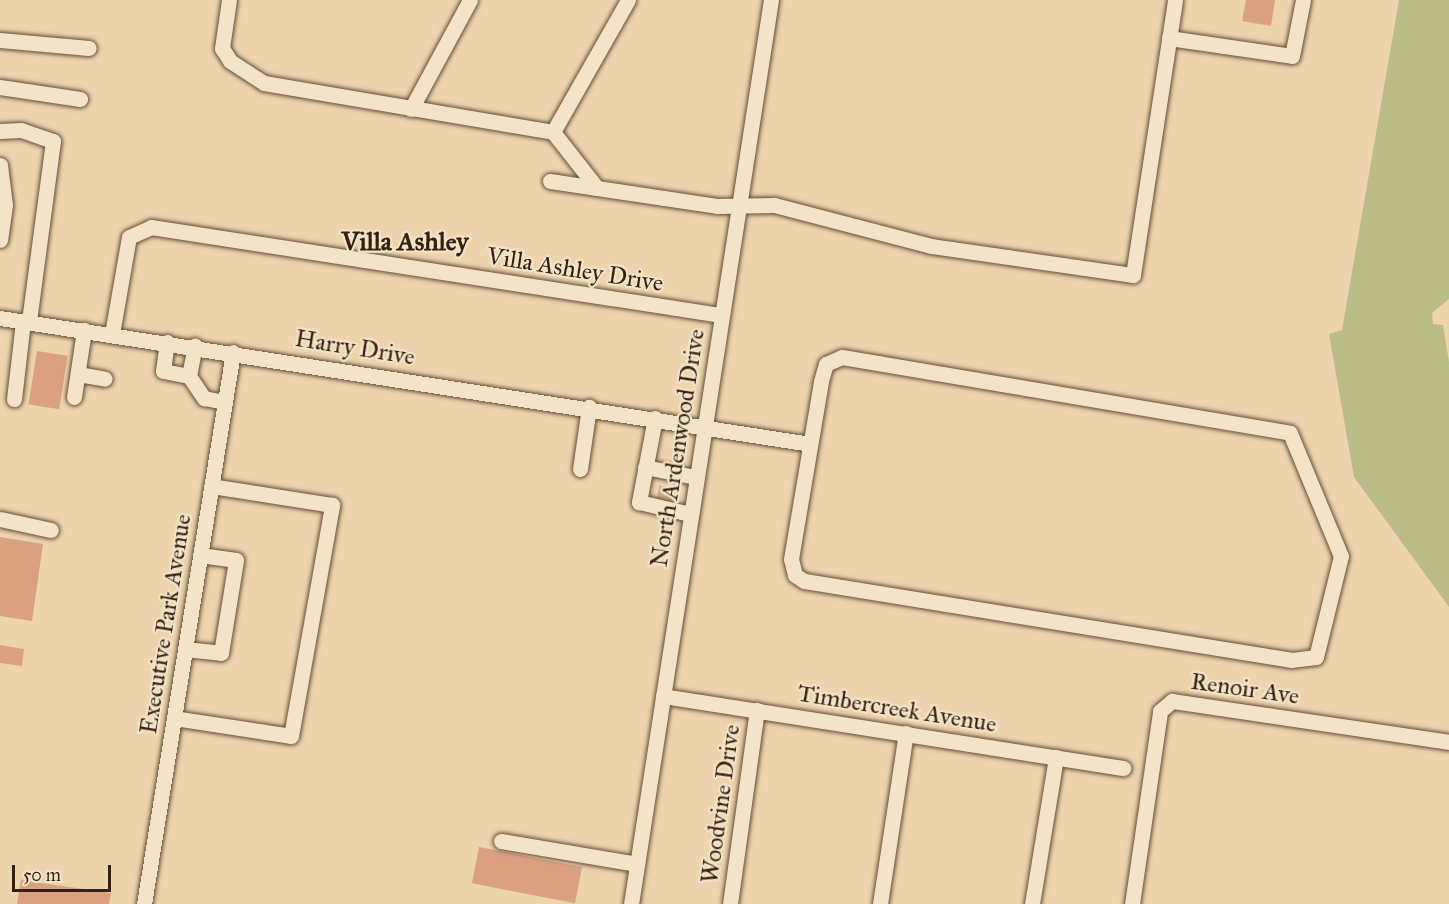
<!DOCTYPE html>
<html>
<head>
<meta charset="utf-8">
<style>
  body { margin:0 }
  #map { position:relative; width:1449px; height:904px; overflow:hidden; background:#edd4ac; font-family:"IM FELL Great Primer",serif }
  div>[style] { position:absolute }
  .green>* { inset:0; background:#bcbc87 }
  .building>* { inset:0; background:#dba082; transform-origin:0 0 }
  .minor-tunnel>* { height:15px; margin-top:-7.5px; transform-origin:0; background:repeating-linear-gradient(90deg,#c8b08d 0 15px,transparent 0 23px) }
  .roads { filter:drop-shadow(0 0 2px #634e37) drop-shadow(0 0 2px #634e37) }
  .minor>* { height:15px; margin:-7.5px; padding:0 7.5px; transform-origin:7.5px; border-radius:7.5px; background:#f3e3c9 }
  span { translate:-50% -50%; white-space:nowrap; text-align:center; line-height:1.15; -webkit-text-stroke:4.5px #f3e3c9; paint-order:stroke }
  .street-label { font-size:24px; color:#352110 }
  .neighbourhood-label { font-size:26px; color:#352110; font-weight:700 }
  .scale { position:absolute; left:12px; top:865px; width:99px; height:27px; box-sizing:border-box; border:3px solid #352110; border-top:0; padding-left:8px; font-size:18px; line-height:21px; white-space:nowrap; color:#352110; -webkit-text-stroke:4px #f3e3c9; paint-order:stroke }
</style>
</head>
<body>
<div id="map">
  <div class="green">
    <i style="clip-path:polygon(1399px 0,1449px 0,1449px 299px,1432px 313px,1433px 324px,1443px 325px,1449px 362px,1449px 607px,1354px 477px,1329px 334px,1342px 330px)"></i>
  </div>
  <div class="building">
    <i style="clip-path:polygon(1246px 0,1275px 0,1271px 26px,1242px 21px)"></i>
    <i style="left:37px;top:351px;width:31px;height:54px;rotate:9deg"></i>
    <i style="clip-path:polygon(0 537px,43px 544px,32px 621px,0 616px)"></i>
    <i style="clip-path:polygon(0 645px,24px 649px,22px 666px,0 663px)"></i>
    <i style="left:479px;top:847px;width:105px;height:37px;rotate:11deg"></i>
    <i style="clip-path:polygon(21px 880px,111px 893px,109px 904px,17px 904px)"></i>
  </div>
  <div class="minor-tunnel">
    <i style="left:664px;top:501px;width:25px;rotate:-79deg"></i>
  </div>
  <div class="roads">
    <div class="minor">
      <i style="left:229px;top:0;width:49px;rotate:98.3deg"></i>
      <i style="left:222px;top:48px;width:15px;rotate:58deg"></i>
      <i style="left:230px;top:61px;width:40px;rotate:32.9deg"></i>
      <i style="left:264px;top:83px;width:293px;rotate:9.6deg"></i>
      <i style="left:553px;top:132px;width:71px;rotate:51.8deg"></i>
      <i style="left:597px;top:188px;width:121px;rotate:8.5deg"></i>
      <i style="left:717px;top:206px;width:57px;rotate:-1deg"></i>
      <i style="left:774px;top:205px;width:162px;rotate:14.6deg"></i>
      <i style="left:931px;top:246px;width:204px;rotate:8.2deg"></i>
      <i style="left:1133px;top:275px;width:278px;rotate:-81.3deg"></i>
      <i style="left:1169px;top:38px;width:124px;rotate:8.3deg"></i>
      <i style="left:1292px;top:56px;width:57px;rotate:-78.9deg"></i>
      <i style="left:0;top:40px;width:89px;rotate:5.1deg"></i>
      <i style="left:0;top:87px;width:81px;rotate:8.5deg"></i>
      <i style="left:411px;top:109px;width:124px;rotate:-61.6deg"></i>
      <i style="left:0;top:131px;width:21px;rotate:-3deg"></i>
      <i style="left:21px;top:130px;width:34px;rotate:19deg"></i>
      <i style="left:53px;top:141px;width:183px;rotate:97.6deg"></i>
      <i style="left:553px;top:132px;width:152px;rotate:-60.4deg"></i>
      <i style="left:0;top:165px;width:40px;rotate:82.9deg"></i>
      <i style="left:5px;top:205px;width:35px;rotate:98deg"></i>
      <i style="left:550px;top:181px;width:48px;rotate:8.5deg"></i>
      <i style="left:0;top:318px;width:820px;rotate:8.84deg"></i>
      <i style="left:112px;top:334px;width:98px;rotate:-80.1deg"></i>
      <i style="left:129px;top:237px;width:24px;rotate:-24deg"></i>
      <i style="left:151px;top:227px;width:577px;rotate:8.78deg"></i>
      <i style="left:167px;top:342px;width:29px;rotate:98deg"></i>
      <i style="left:163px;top:371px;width:26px;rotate:11deg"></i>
      <i style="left:189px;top:376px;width:27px;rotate:56deg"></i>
      <i style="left:204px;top:398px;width:21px;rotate:11deg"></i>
      <i style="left:842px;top:357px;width:454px;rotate:9.6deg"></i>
      <i style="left:1290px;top:433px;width:133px;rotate:67.5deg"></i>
      <i style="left:1341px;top:556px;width:104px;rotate:103.9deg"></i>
      <i style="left:1316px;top:657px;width:24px;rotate:173deg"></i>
      <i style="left:1292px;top:660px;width:494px;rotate:-170.8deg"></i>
      <i style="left:804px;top:581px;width:11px;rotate:-146deg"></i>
      <i style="left:795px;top:575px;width:16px;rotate:-104deg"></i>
      <i style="left:791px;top:559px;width:181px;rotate:-80.4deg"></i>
      <i style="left:821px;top:381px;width:18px;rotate:-74deg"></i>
      <i style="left:826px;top:364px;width:17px;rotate:-24deg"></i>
      <i style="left:78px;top:374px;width:27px;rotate:10deg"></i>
      <i style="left:189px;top:376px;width:31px;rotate:-79deg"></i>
      <i style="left:74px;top:397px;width:68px;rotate:-81.5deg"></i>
      <i style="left:14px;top:399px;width:79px;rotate:-83.4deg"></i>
      <i style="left:655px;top:418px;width:86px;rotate:100.8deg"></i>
      <i style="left:639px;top:502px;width:52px;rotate:13.2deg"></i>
      <i style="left:645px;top:467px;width:51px;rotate:11.3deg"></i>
      <i style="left:580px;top:469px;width:63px;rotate:-81.7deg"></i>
      <i style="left:0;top:519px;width:52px;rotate:12.2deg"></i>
      <i style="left:185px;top:649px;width:36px;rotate:6deg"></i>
      <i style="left:221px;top:653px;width:94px;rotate:-80.8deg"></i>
      <i style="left:236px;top:560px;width:36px;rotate:-172deg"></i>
      <i style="left:663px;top:696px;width:466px;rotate:8.9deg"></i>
      <i style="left:174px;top:718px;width:118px;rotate:8.7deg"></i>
      <i style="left:291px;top:736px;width:235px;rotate:-79.9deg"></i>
      <i style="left:332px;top:505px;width:122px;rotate:-171.1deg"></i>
      <i style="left:501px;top:841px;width:138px;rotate:9.6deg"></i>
      <i style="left:144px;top:904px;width:559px;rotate:-80.84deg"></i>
      <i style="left:631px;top:904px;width:915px;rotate:-81.2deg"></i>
      <i style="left:730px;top:904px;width:196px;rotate:-82.1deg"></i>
      <i style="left:880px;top:904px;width:173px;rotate:-81.4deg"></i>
      <i style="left:1032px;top:904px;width:149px;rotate:-80.7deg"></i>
      <i style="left:1132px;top:904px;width:195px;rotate:-81.7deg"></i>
      <i style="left:1160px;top:711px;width:16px;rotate:-40deg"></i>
      <i style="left:1172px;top:701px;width:280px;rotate:8.4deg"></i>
    </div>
  </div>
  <div class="street-label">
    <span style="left:575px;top:270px;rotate:9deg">Villa Ashley Drive</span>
    <span style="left:355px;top:348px;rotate:9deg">Harry Drive</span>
    <span style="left:678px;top:448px;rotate:-81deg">North Ardenwood Drive</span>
    <span style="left:166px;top:624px;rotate:-81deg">Executive Park Avenue</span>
    <span style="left:1245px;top:689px;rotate:8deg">Renoir Ave</span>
    <span style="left:897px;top:709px;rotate:9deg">Timbercreek Avenue</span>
    <span style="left:721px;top:804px;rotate:-82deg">Woodvine Drive</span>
  </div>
  <div class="neighbourhood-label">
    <span style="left:405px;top:242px">Villa Ashley</span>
  </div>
  <div class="scale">50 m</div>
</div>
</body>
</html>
